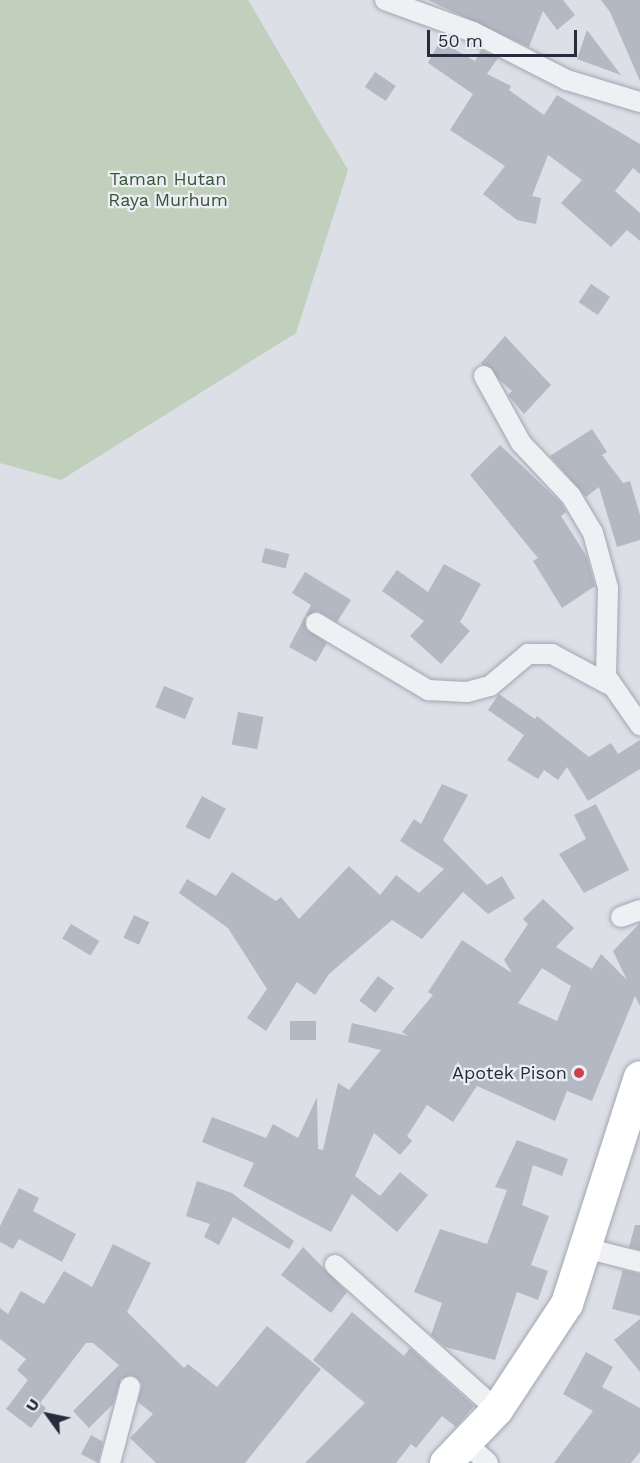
<!DOCTYPE html>
<html>
<head>
<meta charset="utf-8">
<style>
  body { margin:0 }
  #map { position:relative; width:640px; height:1463px; overflow:hidden; background:#dcdfe6; font-family:"Work Sans",sans-serif }
  div>[style] { position:absolute }
  .green>* { inset:0; background:#c0d0bd }
  .building>* { inset:0; background:#b4b8c3; transform-origin:0 0 }
  .roads { filter:drop-shadow(0 0 2px #a2a6b0) drop-shadow(0 0 2px #a2a6b0) }
  .minor>* { height:20px; margin:-10px; padding:0 10px; transform-origin:10px; border-radius:10px; background:#eff0f4 }
  .trunk>* { height:32px; margin:-16px; padding:0 16px; transform-origin:16px; border-radius:16px; background:#fff }
  .dots>* { width:16px; height:16px; translate:-50% -50%; box-sizing:border-box; border:3px solid #ebeef4; border-radius:50% }
  span { translate:-50% -50%; white-space:nowrap; text-align:center; line-height:1.15; -webkit-text-stroke:4.5px #ebeef4; paint-order:stroke }
  .park-label { font-size:18px; color:#375734 }
  .poi-label { font-size:18px; color:#262c3c }
  .right { translate:-100% -50%; text-align:right }
  .north { position:absolute; left:18px; top:1385px; width:60px; height:60px; -webkit-text-stroke:4px #ebeef4; paint-order:stroke; rotate:303deg; font-size:16px; font-weight:700; line-height:24px; text-align:center; color:#262c3c }
  .north::after { content:''; display:block; margin:auto; width:21px; height:27px; background:#262c3c; clip-path:polygon(50% 0,100% 100%,50% 72%,0 100%) }
  .scale { position:absolute; left:427px; top:30px; width:150px; height:27px; box-sizing:border-box; border:3px solid #262c3c; border-top:0; padding-left:8px; font-size:18px; line-height:21px; white-space:nowrap; color:#262c3c; -webkit-text-stroke:4px #ebeef4; paint-order:stroke }
</style>
</head>
<body>
<div id="map">
  <div class="green">
    <i style="clip-path:polygon(0 0,248px 0,348px 170px,296px 333px,61px 480px,0 463px)"></i>
  </div>
  <div class="building">
    <i style="clip-path:polygon(428px 0,563px 0,575px 15px,557px 30px,543px 11px,529px 47px)"></i>
    <i style="clip-path:polygon(601px 0,640px 0,640px 81px,610px 12px)"></i>
    <i style="clip-path:polygon(587px 30px,621px 75px,577px 59px)"></i>
    <i style="clip-path:polygon(440px 41px,475px 61px,481px 50px,498px 58px,487px 74px,511px 86px,509px 90px,544px 115px,557px 95px,640px 144px,640px 174px,633px 168px,615px 191px,640px 213px,640px 241px,627px 230px,611px 247px,561px 203px,582px 180px,548px 155px,532px 196px,541px 198px,536px 224px,517px 220px,483px 194px,505px 166px,450px 130px,473px 94px,428px 63px)"></i>
    <i style="left:375px;top:72px;width:25px;height:18px;rotate:34deg"></i>
    <i style="left:591px;top:284px;width:23px;height:22px;rotate:34deg"></i>
    <i style="clip-path:polygon(505px 336px,551px 385px,524px 414px,508px 395px,512px 391px,481px 363px)"></i>
    <i style="clip-path:polygon(592px 429px,607px 452px,602px 455px,623px 483px,630px 481px,640px 515px,640px 540px,617px 547px,599px 487px,586px 497px,550px 456px)"></i>
    <i style="clip-path:polygon(500px 445px,561px 503px,566px 512px,561px 516px,587px 557px,595px 586px,562px 608px,533px 561px,538px 558px,470px 475px)"></i>
    <i style="left:265px;top:548px;width:25px;height:15px;rotate:14deg"></i>
    <i style="clip-path:polygon(444px 564px,481px 584px,460px 622px,470px 631px,441px 664px,410px 636px,424px 621px,382px 591px,397px 570px,428px 592px)"></i>
    <i style="clip-path:polygon(305px 572px,351px 600px,337px 622px,317px 611px,305px 617px,306px 629px,327px 643px,316px 662px,289px 647px,311px 605px,292px 593px)"></i>
    <i style="left:164px;top:686px;width:32px;height:23px;rotate:22deg"></i>
    <i style="clip-path:polygon(499px 694px,535px 719px,537px 716px,589px 757px,611px 743px,618px 754px,640px 740px,640px 769px,588px 801px,567px 767px,558px 780px,544px 770px,538px 779px,507px 760px,524px 735px,488px 710px)"></i>
    <i style="left:238px;top:712px;width:26px;height:33px;rotate:11deg"></i>
    <i style="clip-path:polygon(442px 784px,468px 795px,443px 840px,487px 885px,502px 876px,515px 898px,488px 914px,463px 892px,422px 939px,392px 920px,329px 974px,315px 995px,297px 982px,266px 1031px,247px 1018px,267px 989px,228px 928px,179px 893px,187px 879px,216px 896px,232px 872px,276px 901px,281px 897px,299px 919px,349px 866px,380px 895px,396px 875px,419px 893px,444px 869px,400px 841px,414px 819px,421px 824px)"></i>
    <i style="left:202px;top:796px;width:27px;height:35px;rotate:28deg"></i>
    <i style="clip-path:polygon(596px 804px,629px 870px,584px 893px,559px 854px,586px 839px,574px 815px)"></i>
    <i style="clip-path:polygon(evenodd,543px 899px,574px 928px,556px 947px,592px 969px,601px 954px,627px 980px,613px 951px,640px 923px,640px 1006px,635px 996px,592px 1101px,567px 1091px,555px 1121px,477px 1086px,453px 1122px,427px 1105px,407px 1136px,412px 1141px,400px 1155px,374px 1133px,355px 1176px,380px 1196px,400px 1172px,428px 1195px,397px 1232px,352px 1194px,331px 1232px,243px 1186px,254px 1163px,202px 1142px,212px 1117px,266px 1138px,273px 1124px,298px 1138px,317px 1097px,318px 1149px,323px 1150px,338px 1083px,349px 1090px,381px 1050px,348px 1042px,352px 1023px,408px 1036px,402px 1032px,433px 995px,428px 992px,462px 940px,512px 973px,504px 960px,528px 924px,523px 919px,543px 899px,542px 968px,571px 986px,557px 1021px,518px 1003px,542px 968px)"></i>
    <i style="left:134px;top:915px;width:17px;height:25px;rotate:25deg"></i>
    <i style="left:71px;top:924px;width:33px;height:17px;rotate:31deg"></i>
    <i style="left:378px;top:976px;width:20px;height:31px;rotate:37deg"></i>
    <i style="left:290px;top:1021px;width:26px;height:19px"></i>
    <i style="clip-path:polygon(517px 1140px,568px 1159px,562px 1176px,533px 1165px,522px 1205px,549px 1216px,531px 1265px,548px 1271px,538px 1300px,517px 1292px,495px 1360px,445px 1347px,431px 1335px,442px 1303px,414px 1292px,440px 1229px,487px 1244px,507px 1190px,495px 1187px)"></i>
    <i style="clip-path:polygon(197px 1181px,232px 1193px,294px 1241px,289px 1249px,233px 1217px,219px 1245px,204px 1237px,210px 1224px,186px 1216px)"></i>
    <i style="clip-path:polygon(19px 1188px,39px 1198px,33px 1211px,76px 1234px,62px 1262px,19px 1239px,13px 1249px,0 1242px,0 1226px)"></i>
    <i style="clip-path:polygon(635px 1225px,640px 1225px,640px 1250px,629px 1247px)"></i>
    <i style="clip-path:polygon(113px 1244px,151px 1263px,127px 1312px,184px 1368px,188px 1364px,217px 1387px,267px 1326px,321px 1369px,245px 1463px,156px 1463px,130px 1438px,153px 1414px,138px 1402px,142px 1384px,132px 1375px,121px 1379px,113px 1404px,89px 1428px,73px 1411px,119px 1365px,93px 1343px,86px 1343px,40px 1403px,46px 1408px,31px 1428px,6px 1409px,28px 1380px,17px 1370px,26px 1359px,0 1339px,0 1308px,8px 1314px,21px 1291px,44px 1304px,64px 1271px,92px 1287px)"></i>
    <i style="clip-path:polygon(303px 1247px,347px 1292px,331px 1313px,281px 1275px)"></i>
    <i style="clip-path:polygon(623px 1270px,640px 1274px,640px 1316px,612px 1309px)"></i>
    <i style="clip-path:polygon(352px 1312px,404px 1356px,410px 1348px,474px 1406px,456px 1427px,442px 1416px,416px 1448px,411px 1444px,396px 1463px,305px 1463px,365px 1403px,313px 1360px)"></i>
    <i style="clip-path:polygon(640px 1319px,640px 1372px,614px 1340px)"></i>
    <i style="clip-path:polygon(586px 1352px,613px 1367px,602px 1387px,640px 1408px,640px 1452px,631px 1463px,554px 1463px,593px 1411px,563px 1394px)"></i>
    <i style="clip-path:polygon(91px 1435px,103px 1442px,98px 1463px,81px 1454px)"></i>
  </div>
  <div class="roads">
    <div class="minor">
      <i style="left:385px;top:0;width:94px;rotate:20deg"></i>
      <i style="left:473px;top:32px;width:106px;rotate:27.1deg"></i>
      <i style="left:567px;top:80px;width:76px;rotate:16.8deg"></i>
      <i style="left:484px;top:376px;width:77px;rotate:61.1deg"></i>
      <i style="left:521px;top:443px;width:73px;rotate:46.7deg"></i>
      <i style="left:571px;top:496px;width:43px;rotate:59.3deg"></i>
      <i style="left:593px;top:533px;width:57px;rotate:74.7deg"></i>
      <i style="left:608px;top:588px;width:88px;rotate:91.3deg"></i>
      <i style="left:606px;top:676px;width:60px;rotate:55.2deg"></i>
      <i style="left:316px;top:623px;width:131px;rotate:30.9deg"></i>
      <i style="left:428px;top:690px;width:39px;rotate:3deg"></i>
      <i style="left:467px;top:692px;width:24px;rotate:-15deg"></i>
      <i style="left:490px;top:686px;width:50px;rotate:-40.1deg"></i>
      <i style="left:528px;top:654px;width:24px"></i>
      <i style="left:552px;top:654px;width:64px;rotate:28.2deg"></i>
      <i style="left:621px;top:917px;width:20px;rotate:-20deg"></i>
      <i style="left:589px;top:1249px;width:53px;rotate:14.3deg"></i>
      <i style="left:335px;top:1265px;width:217px;rotate:41.8deg"></i>
      <i style="left:467px;top:1444px;width:28px;rotate:42deg"></i>
      <i style="left:110px;top:1463px;width:79px;rotate:-75.3deg"></i>
    </div>
    <div class="trunk">
      <i style="left:446px;top:1463px;width:74px;rotate:-46.1deg"></i>
      <i style="left:497px;top:1410px;width:127px;rotate:-56.6deg"></i>
      <i style="left:567px;top:1304px;width:238px;rotate:-72.2deg"></i>
    </div>
  </div>
  <div class="dots">
    <i style="left:579px;top:1073px;background:#ca424a"></i>
  </div>
  <div class="park-label">
    <span style="left:168px;top:190px">Taman Hutan<br>Raya Murhum</span>
  </div>
  <div class="poi-label">
    <span class="right" style="left:567px;top:1073px">Apotek Pison</span>
  </div>
  <div class="north">U</div>
  <div class="scale">50 m</div>
</div>
</body>
</html>
